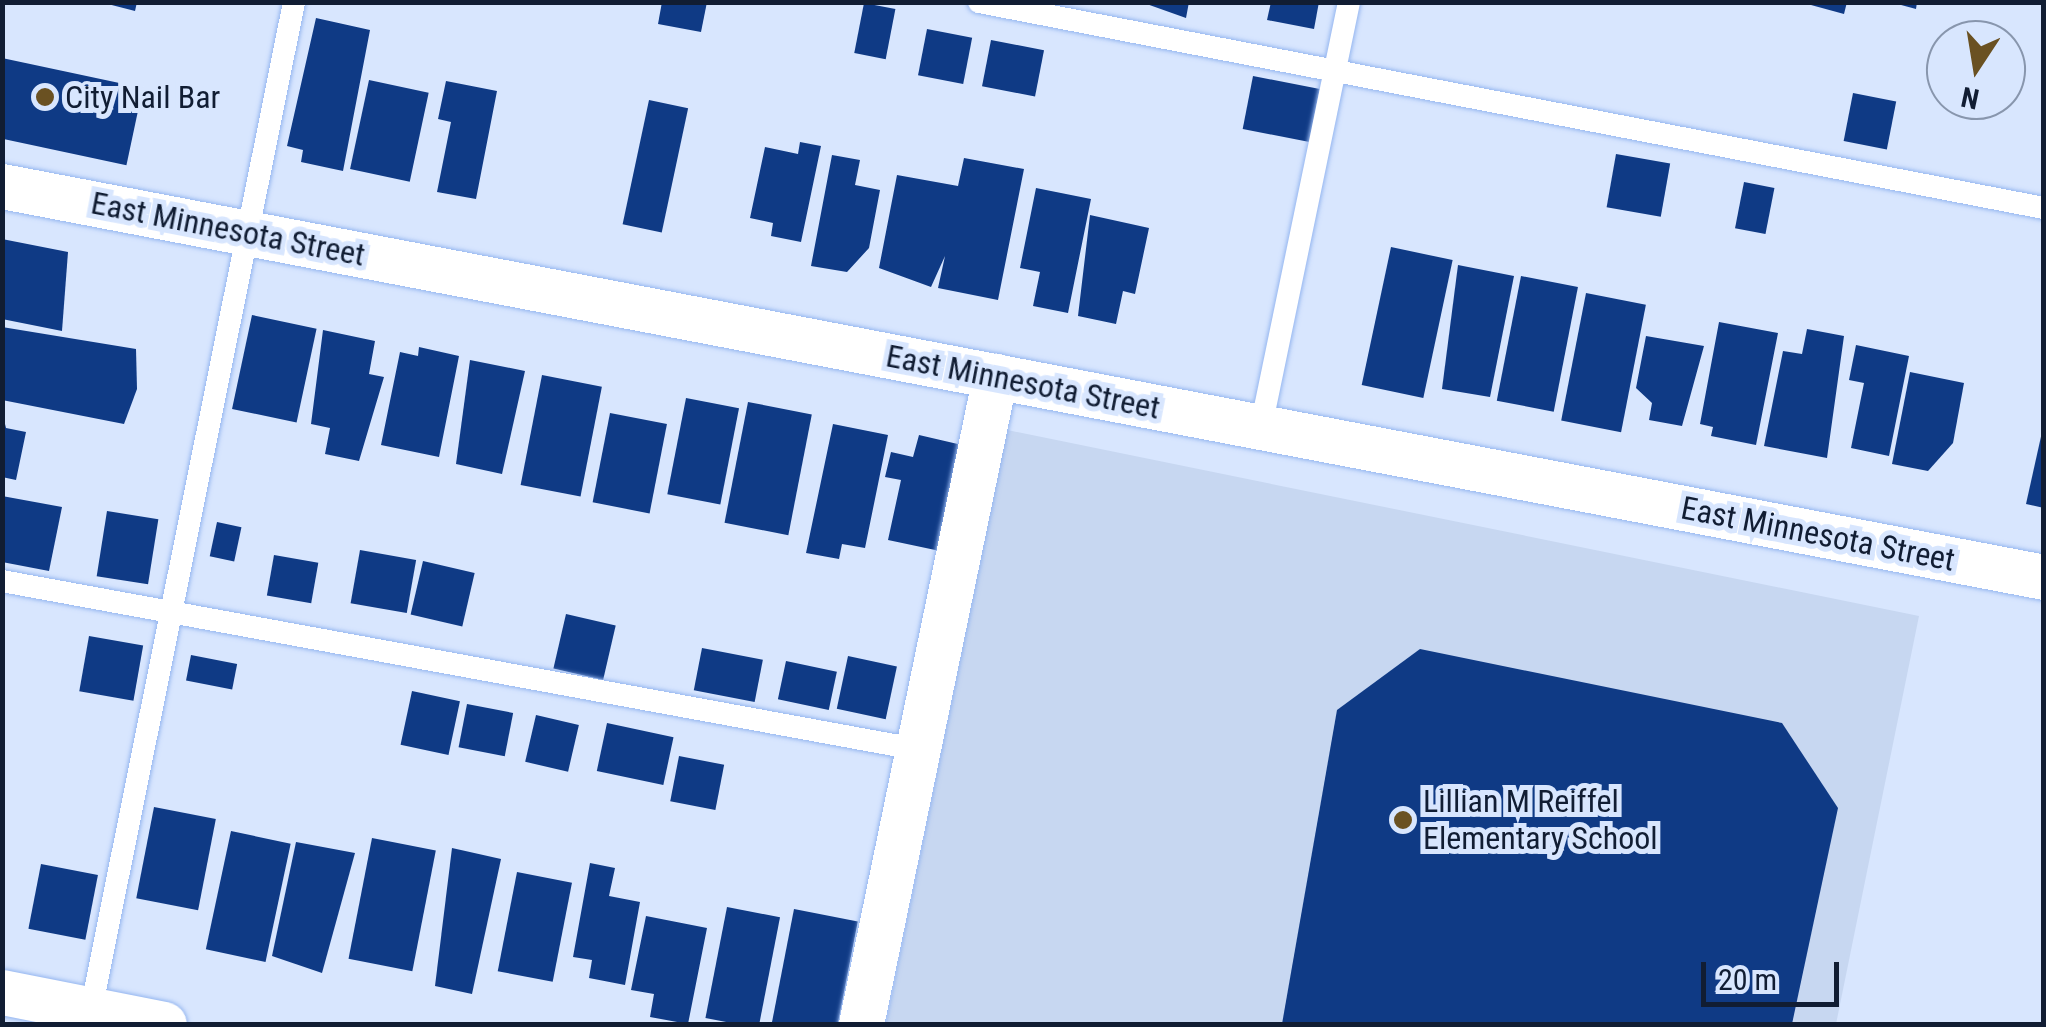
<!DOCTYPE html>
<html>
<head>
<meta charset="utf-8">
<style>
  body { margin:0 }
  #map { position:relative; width:2046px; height:1027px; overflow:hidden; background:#d8e6fe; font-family:"Roboto Condensed",sans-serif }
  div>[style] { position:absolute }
  .built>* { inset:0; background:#c7d7f1 }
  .building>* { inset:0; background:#0f3a85; transform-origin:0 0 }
  .roads { filter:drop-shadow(0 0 2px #95b6f0) drop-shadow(0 0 2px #95b6f0) }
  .service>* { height:22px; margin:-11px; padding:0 11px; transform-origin:11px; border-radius:11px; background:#fff }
  .minor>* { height:45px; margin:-22.5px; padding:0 22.5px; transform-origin:22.5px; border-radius:22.5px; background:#fff }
  .dots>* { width:28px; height:28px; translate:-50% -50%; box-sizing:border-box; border:5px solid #d8e6fe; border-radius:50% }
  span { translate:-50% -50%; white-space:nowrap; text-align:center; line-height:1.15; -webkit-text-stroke:10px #d8e6fe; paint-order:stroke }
  .poi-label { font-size:32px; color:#111d33 }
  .left { translate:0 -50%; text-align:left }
  .street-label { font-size:32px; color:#111d33 }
  .frame { position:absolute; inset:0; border:5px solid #111d33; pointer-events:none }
  .north { position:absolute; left:1926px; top:20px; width:100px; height:100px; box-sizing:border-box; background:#d8e6fe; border:2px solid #8896ad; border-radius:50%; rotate:192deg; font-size:28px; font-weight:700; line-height:40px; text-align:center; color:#111d33 }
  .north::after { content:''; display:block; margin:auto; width:35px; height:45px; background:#6a5122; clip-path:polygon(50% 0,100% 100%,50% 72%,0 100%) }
  .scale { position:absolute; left:1701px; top:962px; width:138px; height:45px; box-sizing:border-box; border:5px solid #111d33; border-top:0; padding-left:12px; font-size:30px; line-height:35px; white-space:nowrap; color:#111d33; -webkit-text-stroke:8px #d8e6fe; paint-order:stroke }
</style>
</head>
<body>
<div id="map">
  <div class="built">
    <i style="clip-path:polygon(1007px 430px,1919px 616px,1836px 1024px,886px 1024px)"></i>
  </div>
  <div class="building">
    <i style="clip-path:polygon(100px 2px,137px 2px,135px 11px)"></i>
    <i style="clip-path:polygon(662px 2px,707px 2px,701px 32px,658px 24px)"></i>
    <i style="clip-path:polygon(1141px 2px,1189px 2px,1186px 18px)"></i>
    <i style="clip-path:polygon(1271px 2px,1319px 2px,1314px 29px,1267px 20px)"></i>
    <i style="clip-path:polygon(1800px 2px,1847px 2px,1844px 14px)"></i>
    <i style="clip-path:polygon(1890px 2px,1917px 2px,1916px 9px)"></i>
    <i style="left:864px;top:3px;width:32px;height:51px;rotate:11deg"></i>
    <i style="clip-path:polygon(316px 18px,370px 30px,343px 171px,301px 162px,303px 150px,287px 146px)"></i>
    <i style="left:927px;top:29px;width:46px;height:47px;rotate:11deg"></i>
    <i style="left:991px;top:40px;width:54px;height:47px;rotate:11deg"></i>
    <i style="left:2px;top:58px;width:144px;height:79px;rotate:12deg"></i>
    <i style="left:1253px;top:76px;width:68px;height:54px;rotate:11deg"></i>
    <i style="left:369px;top:80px;width:61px;height:91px;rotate:12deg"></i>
    <i style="clip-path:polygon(446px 81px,497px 91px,476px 199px,437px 192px,451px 122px,438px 119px)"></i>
    <i style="left:1853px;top:93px;width:44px;height:49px;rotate:11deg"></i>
    <i style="left:649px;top:100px;width:40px;height:127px;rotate:12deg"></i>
    <i style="clip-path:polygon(800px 142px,821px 146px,801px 242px,771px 236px,773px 223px,750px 218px,765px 147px,798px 154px)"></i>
    <i style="left:1616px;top:154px;width:55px;height:54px;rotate:10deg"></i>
    <i style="clip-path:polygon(832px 155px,860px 160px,855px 185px,880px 190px,869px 248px,847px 272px,811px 266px)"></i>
    <i style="clip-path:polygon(964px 158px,1024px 169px,998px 300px,938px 288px,945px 256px,931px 287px,879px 268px,897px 175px,958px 186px)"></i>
    <i style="left:1744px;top:182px;width:31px;height:47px;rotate:11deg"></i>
    <i style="clip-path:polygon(1036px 188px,1091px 199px,1068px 313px,1033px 306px,1040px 272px,1020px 268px)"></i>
    <i style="clip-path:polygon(1090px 215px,1149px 228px,1135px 294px,1123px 291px,1116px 324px,1078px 316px)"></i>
    <i style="clip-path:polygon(2px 239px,68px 252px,62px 331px,2px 319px)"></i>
    <i style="left:1391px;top:247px;width:63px;height:141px;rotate:12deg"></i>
    <i style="clip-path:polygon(1458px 265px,1514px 276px,1490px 397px,1442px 389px)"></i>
    <i style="left:1521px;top:276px;width:58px;height:127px;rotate:11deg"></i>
    <i style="left:1586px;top:293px;width:61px;height:130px;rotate:11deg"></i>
    <i style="left:252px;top:315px;width:66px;height:96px;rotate:12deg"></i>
    <i style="clip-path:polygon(1719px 322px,1778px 333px,1756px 445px,1711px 436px,1713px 427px,1700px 424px)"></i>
    <i style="clip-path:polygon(2px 327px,136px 349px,137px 389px,124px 424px,2px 400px)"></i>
    <i style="clip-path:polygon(1807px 329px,1844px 336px,1827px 458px,1764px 446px,1783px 351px,1802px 354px)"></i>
    <i style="clip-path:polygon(323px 330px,375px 341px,369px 374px,384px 377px,359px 461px,325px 454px,330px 428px,311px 424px)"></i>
    <i style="clip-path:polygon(1646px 336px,1704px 346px,1682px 426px,1649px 420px,1652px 403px,1636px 388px)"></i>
    <i style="clip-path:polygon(1856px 345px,1909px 356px,1889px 456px,1851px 448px,1864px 383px,1849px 380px)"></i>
    <i style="clip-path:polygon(419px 347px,459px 356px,439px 457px,381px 445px,400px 352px,418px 356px)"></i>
    <i style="clip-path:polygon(470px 360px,525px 371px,502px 474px,456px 464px)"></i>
    <i style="clip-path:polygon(1910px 372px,1964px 383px,1953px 443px,1928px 471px,1892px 464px)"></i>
    <i style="left:542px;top:375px;width:61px;height:112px;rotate:11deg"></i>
    <i style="left:686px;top:398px;width:54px;height:98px;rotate:11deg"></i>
    <i style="left:748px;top:402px;width:65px;height:123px;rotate:11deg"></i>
    <i style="clip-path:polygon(2px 412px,6px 428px,26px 432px,16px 480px,2px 477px)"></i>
    <i style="left:610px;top:413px;width:58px;height:91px;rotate:11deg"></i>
    <i style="clip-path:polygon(2044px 423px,2044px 508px,2026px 504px)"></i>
    <i style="clip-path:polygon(833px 424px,888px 435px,865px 548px,842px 544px,839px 559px,806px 553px)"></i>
    <i style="clip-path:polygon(919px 435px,962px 445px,940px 551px,888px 540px,901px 480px,885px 477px,891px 452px,913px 457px)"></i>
    <i style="clip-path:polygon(2px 496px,62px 507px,49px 571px,2px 562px)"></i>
    <i style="left:107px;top:511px;width:52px;height:66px;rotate:9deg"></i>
    <i style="left:217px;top:522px;width:25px;height:35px;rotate:12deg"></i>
    <i style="left:360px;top:550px;width:57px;height:54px;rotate:10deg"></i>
    <i style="left:274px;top:555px;width:45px;height:41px;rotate:10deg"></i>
    <i style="left:423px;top:561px;width:53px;height:55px;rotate:13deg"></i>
    <i style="left:566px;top:614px;width:51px;height:56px;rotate:13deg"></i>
    <i style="left:89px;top:636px;width:55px;height:56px;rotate:10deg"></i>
    <i style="left:702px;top:648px;width:62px;height:43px;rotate:11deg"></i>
    <i style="clip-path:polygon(1420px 649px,1782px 723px,1838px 808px,1792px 1024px,1282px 1024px,1337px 710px)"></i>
    <i style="left:191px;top:655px;width:47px;height:26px;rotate:11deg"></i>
    <i style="left:848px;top:656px;width:50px;height:54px;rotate:12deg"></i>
    <i style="left:786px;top:661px;width:52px;height:39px;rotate:12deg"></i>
    <i style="left:412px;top:691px;width:49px;height:55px;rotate:12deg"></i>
    <i style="left:467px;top:704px;width:47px;height:44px;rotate:11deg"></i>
    <i style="left:536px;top:715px;width:44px;height:48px;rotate:13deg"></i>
    <i style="left:607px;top:723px;width:68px;height:49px;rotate:12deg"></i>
    <i style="left:679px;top:756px;width:46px;height:46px;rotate:11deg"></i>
    <i style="left:154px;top:807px;width:63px;height:93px;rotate:11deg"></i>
    <i style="left:231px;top:831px;width:61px;height:121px;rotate:12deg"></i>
    <i style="left:372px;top:838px;width:65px;height:123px;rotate:11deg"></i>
    <i style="clip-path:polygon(296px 842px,355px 853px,322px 973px,272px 956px)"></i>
    <i style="clip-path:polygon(452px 848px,501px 859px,472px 994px,435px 986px)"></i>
    <i style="clip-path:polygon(590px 863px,615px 868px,609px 896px,640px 902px,625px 985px,589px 978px,592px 960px,573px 957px)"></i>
    <i style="left:41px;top:864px;width:58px;height:66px;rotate:11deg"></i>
    <i style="left:517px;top:872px;width:56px;height:101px;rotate:11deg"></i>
    <i style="left:727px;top:907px;width:54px;height:113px;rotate:11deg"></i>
    <i style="left:794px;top:909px;width:65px;height:117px;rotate:11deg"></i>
    <i style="clip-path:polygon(646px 916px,707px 928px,688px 1024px,650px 1017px,654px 994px,631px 990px)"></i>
  </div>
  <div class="roads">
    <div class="service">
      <i style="left:979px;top:2px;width:1085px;rotate:10.95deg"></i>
      <i style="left:1261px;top:427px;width:434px;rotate:-78.3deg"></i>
      <i style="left:2px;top:581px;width:929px;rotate:10.42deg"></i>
      <i style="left:91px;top:1010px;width:1028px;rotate:-78.61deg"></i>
    </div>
    <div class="minor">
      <i style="left:2px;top:186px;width:2079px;rotate:10.84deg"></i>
      <i style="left:2px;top:992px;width:165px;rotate:11.2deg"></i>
      <i style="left:861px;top:1024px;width:662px;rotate:-78.32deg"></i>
    </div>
  </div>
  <div class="dots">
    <i style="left:45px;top:97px;background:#6a5122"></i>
    <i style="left:1403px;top:820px;background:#6a5122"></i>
  </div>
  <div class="poi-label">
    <span class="left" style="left:65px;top:97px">City Nail Bar</span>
    <span class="left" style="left:1423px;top:820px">Lillian M Reiffel<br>Elementary School</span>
  </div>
  <div class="street-label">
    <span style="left:228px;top:229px;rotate:11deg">East Minnesota Street</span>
    <span style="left:1023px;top:382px;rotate:11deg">East Minnesota Street</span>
    <span style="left:1818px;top:534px;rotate:11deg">East Minnesota Street</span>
  </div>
  <div class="frame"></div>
  <div class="north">N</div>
  <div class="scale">20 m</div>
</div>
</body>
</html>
